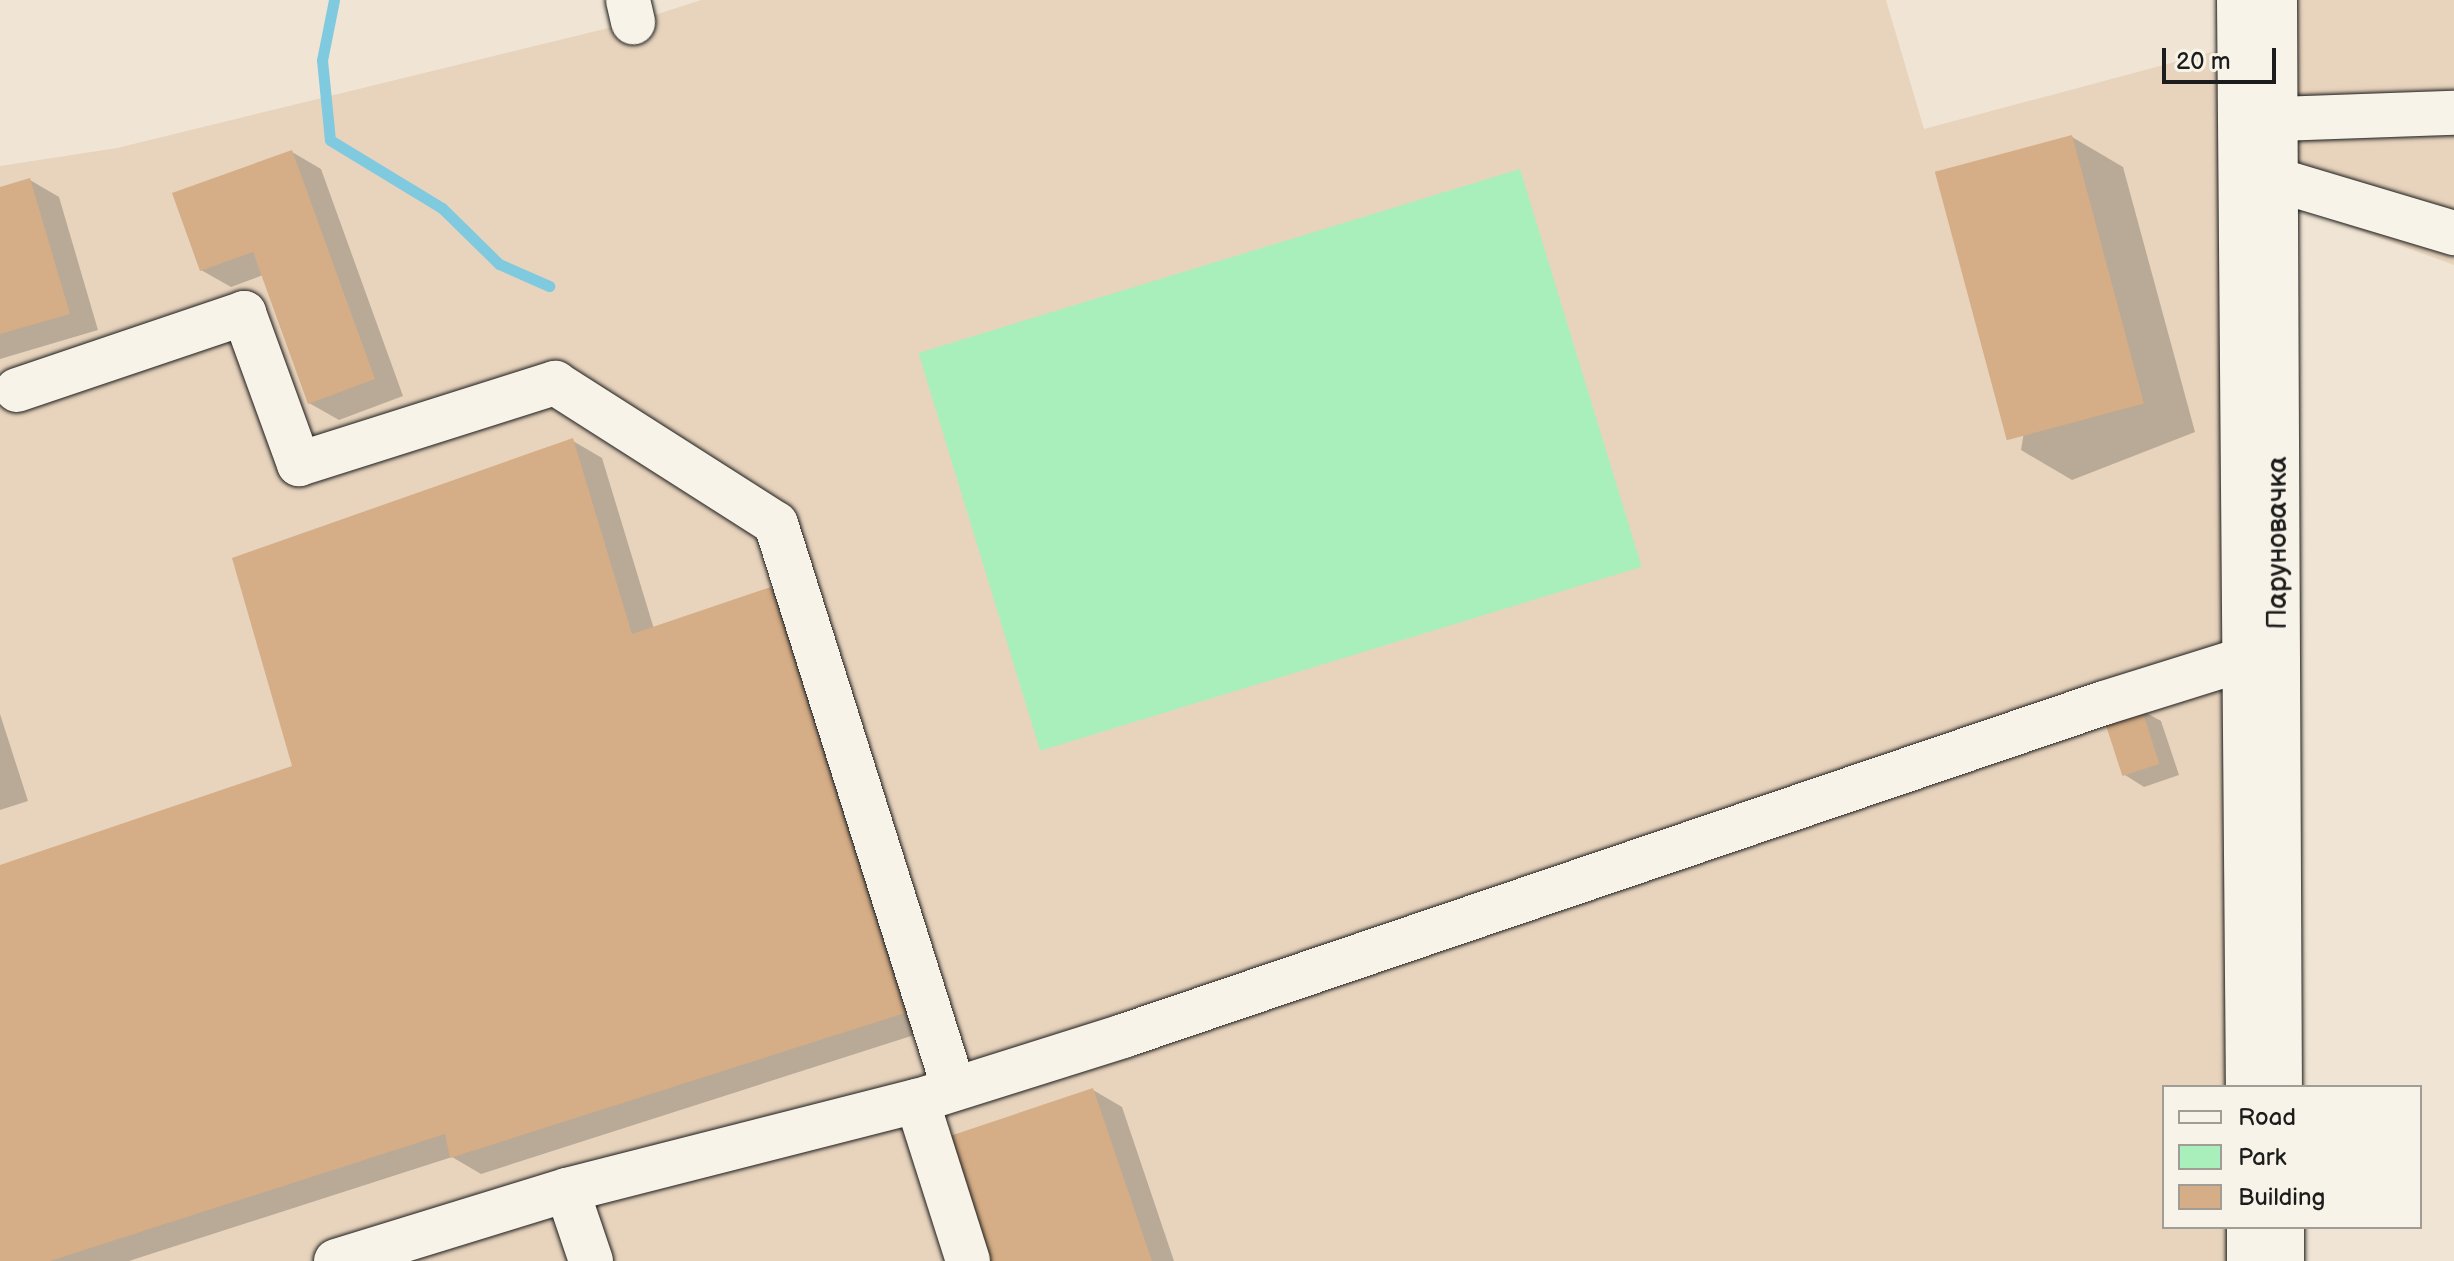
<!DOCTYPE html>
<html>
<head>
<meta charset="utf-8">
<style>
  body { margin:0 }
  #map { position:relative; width:2454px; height:1261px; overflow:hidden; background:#f0e5d4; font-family:"Balsamiq Sans",sans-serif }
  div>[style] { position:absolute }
  .built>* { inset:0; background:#e8d4bd }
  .green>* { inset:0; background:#a8efbb; transform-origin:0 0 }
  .shadow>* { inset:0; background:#0003 }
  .stream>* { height:11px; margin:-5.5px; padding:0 5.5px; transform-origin:5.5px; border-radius:5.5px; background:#7fcadf }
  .building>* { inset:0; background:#d5ad86; transform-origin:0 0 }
  .roads { filter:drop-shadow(0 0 2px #1c1c1c) drop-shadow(0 0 2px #1c1c1c) }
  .minor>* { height:44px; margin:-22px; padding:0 22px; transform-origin:22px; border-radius:22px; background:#f7f3e8 }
  .major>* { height:44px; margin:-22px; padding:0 22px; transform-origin:22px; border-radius:22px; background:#f7f3e8 }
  span { translate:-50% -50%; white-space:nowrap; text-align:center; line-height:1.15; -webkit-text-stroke:7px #f7f3e8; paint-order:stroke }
  .street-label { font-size:28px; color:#1c1c1c }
  .legend { position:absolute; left:2162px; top:1085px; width:260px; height:144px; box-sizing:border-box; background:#f7f3e8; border:2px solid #9f9d96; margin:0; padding:10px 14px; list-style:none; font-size:24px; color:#1c1c1c }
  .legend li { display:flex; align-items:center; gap:16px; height:40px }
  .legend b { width:40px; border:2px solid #9f9d96 }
  .scale { position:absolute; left:2162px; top:48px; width:114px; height:36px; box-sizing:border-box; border:4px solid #1c1c1c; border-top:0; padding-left:10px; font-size:24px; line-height:28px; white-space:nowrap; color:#1c1c1c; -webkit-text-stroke:6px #f7f3e8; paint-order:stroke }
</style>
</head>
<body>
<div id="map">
  <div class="built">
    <i style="clip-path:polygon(701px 0,1886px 0,1924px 129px,2227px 48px,2248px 1087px,2164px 1087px,2164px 1227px,2249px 1227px,2249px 1261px,0 1261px,0 166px,117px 148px,633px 22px)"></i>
    <i style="clip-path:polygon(2273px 0,2454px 0,2454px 265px,2276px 200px)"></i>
  </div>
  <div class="green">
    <i style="left:1520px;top:169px;width:416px;height:629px;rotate:73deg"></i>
  </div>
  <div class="shadow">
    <i style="clip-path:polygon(2072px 137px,2123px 167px,2195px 432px,2072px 480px,2021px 450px)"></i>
    <i style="clip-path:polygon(292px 152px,321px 169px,403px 396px,339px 420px,309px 403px,263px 275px,231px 287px,201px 270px)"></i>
    <i style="clip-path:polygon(30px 180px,59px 197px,98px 330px,0 359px,0 189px)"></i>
    <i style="clip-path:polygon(573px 441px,602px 458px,654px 629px,771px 589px,800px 606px,933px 1029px,481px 1174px,452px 1157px,129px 1261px,0 1261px,0 867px,294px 767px)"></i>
    <i style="clip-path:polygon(2141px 710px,2161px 721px,2179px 775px,2144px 787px,2125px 775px)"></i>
    <i style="clip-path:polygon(0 714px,28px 801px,0 810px)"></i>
    <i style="clip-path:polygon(1093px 1090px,1122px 1107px,1174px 1261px,987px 1261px)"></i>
  </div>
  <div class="stream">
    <i style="left:334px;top:0;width:61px;rotate:101.3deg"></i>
    <i style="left:322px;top:60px;width:80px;rotate:84.3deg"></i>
    <i style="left:330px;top:140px;width:131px;rotate:31.3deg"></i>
    <i style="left:442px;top:208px;width:80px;rotate:44.5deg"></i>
    <i style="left:499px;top:264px;width:55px;rotate:23.7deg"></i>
  </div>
  <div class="building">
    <i style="left:2072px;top:135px;width:278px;height:142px;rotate:75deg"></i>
    <i style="clip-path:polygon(292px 150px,375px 379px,308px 404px,253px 252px,200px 271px,172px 193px)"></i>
    <i style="clip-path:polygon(30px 178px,70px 314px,0 334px,0 187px)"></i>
    <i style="clip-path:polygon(573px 438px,632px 634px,771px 587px,905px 1013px,450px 1158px,445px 1134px,50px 1261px,0 1261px,0 865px,292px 766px,232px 558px)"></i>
    <i style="left:2141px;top:707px;width:60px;height:39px;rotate:72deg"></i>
    <i style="clip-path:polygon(1093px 1088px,1152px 1261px,985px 1261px,944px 1138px)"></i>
  </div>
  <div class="roads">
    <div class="minor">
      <i style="left:628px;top:0;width:23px;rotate:77deg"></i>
      <i style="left:2278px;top:119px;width:176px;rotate:-2deg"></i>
      <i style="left:2277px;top:180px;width:185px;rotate:16.7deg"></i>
      <i style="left:17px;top:390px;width:240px;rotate:-18.7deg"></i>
      <i style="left:244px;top:313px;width:161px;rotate:70deg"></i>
      <i style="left:299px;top:464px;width:269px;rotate:-17.6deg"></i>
      <i style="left:555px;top:383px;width:262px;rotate:32.5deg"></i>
      <i style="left:776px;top:524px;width:592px;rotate:72.51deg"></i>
      <i style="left:917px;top:1101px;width:168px;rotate:72.3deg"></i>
      <i style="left:567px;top:1190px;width:75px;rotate:71.3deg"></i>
      <i style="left:336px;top:1261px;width:242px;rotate:-17.1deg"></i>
      <i style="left:567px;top:1190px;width:361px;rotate:-14.3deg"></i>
      <i style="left:917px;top:1101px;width:216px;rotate:-17.5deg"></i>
      <i style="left:1123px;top:1036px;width:1036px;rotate:-18.75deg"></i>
      <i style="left:2104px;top:703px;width:134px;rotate:-17.4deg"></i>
      <i style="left:2232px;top:663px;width:46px;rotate:-2.5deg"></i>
    </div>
    <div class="major">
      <i style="left:2239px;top:0;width:1087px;rotate:89.53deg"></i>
      <i style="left:2275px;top:0;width:1087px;rotate:89.74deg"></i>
      <i style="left:2249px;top:1227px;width:34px;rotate:90deg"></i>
      <i style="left:2282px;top:1227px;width:34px;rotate:90deg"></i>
    </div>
  </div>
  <div class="street-label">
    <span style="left:2278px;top:543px;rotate:-90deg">Паруновачка</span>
  </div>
  <ul class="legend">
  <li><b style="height:10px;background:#f7f3e8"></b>Road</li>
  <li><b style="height:22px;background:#a8efbb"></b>Park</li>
  <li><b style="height:22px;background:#d5ad86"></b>Building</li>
  </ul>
  <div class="scale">20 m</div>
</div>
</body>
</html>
